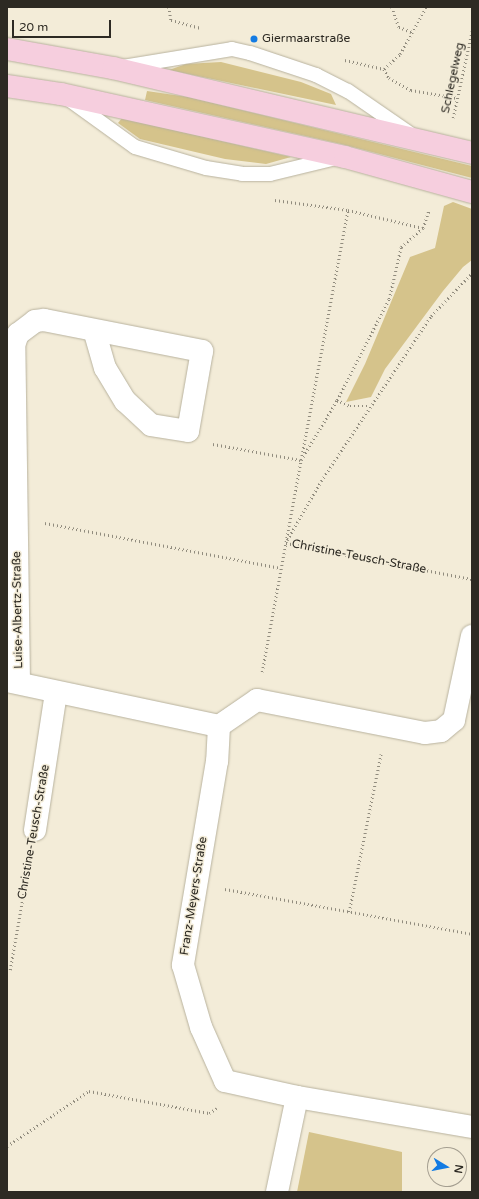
<!DOCTYPE html>
<html>
<head>
<meta charset="utf-8">
<style>
  body { margin:0 }
  #map { position:relative; width:479px; height:1199px; overflow:hidden; background:#f3ecd8; font-family:"Varela Round",sans-serif }
  div>[style] { position:absolute }
  .green>* { inset:0; background:#d5c38b }
  .path>* { height:2.5px; margin-top:-1.25px; transform-origin:0; background:repeating-linear-gradient(90deg,#918c7e 0 1px,transparent 0 4px) }
  .roads { filter:drop-shadow(0 0 1px #b8b29e) drop-shadow(0 0 1px #b8b29e) }
  .service>* { height:14px; margin:-7px; padding:0 7px; transform-origin:7px; border-radius:7px; background:#fff }
  .minor>* { height:22px; margin:-11px; padding:0 11px; transform-origin:11px; border-radius:11px; background:#fff }
  .secondary>* { height:22px; margin:-11px; padding:0 11px; transform-origin:11px; border-radius:11px; background:#f6cede }
  .dots>* { width:11px; height:11px; translate:-50% -50%; box-sizing:border-box; border:2px solid #f3ecd8; border-radius:50% }
  span { translate:-50% -50%; white-space:nowrap; text-align:center; line-height:1.15; -webkit-text-stroke:3px #f3ecd8; paint-order:stroke }
  .poi-label { font-size:12px; color:#2d2a23 }
  .left { translate:0 -50%; text-align:left }
  .street-label { font-size:12px; color:#2d2a23 }
  .frame { position:absolute; inset:0; border:8px solid #2d2a23; pointer-events:none }
  .north { position:absolute; left:427px; top:1147px; width:40px; height:40px; box-sizing:border-box; background:#f3ecd8; border:1px solid #a49e90; border-radius:50%; rotate:100deg; font-size:11px; font-weight:700; line-height:16px; text-align:center; color:#2d2a23 }
  .north::after { content:''; display:block; margin:auto; width:14px; height:18px; background:#137be3; clip-path:polygon(50% 0,100% 100%,50% 72%,0 100%) }
  .scale { position:absolute; left:12px; top:20px; width:99px; height:18px; box-sizing:border-box; border:2px solid #2d2a23; border-top:0; padding-left:5px; font-size:12px; line-height:14px; white-space:nowrap; color:#2d2a23; -webkit-text-stroke:3px #f3ecd8; paint-order:stroke }
</style>
</head>
<body>
<div id="map">
  <div class="green">
    <i style="clip-path:polygon(221px 62px,301px 82px,331px 94px,336px 105px,169px 70px,186px 64px)"></i>
    <i style="clip-path:polygon(147px 91px,188px 97px,472px 166px,472px 178px,341px 144px,145px 100px)"></i>
    <i style="clip-path:polygon(122px 118px,291px 157px,266px 164px,225px 159px,140px 139px,118px 123px)"></i>
    <i style="clip-path:polygon(453px 202px,472px 209px,472px 260px,463px 267px,443px 291px,385px 369px,371px 397px,346px 402px,365px 364px,410px 257px,435px 248px,444px 206px)"></i>
    <i style="clip-path:polygon(309px 1132px,402px 1152px,402px 1192px,297px 1192px)"></i>
  </div>
  <div class="path">
    <i style="left:169px;top:7px;width:13px;rotate:81deg"></i>
    <i style="left:171px;top:20px;width:30px;rotate:15deg"></i>
    <i style="left:392px;top:7px;width:21px;rotate:71deg"></i>
    <i style="left:399px;top:27px;width:14px;rotate:21deg"></i>
    <i style="left:345px;top:60px;width:40px;rotate:13deg"></i>
    <i style="left:384px;top:69px;width:10px;rotate:61deg"></i>
    <i style="left:389px;top:78px;width:25px;rotate:29deg"></i>
    <i style="left:411px;top:90px;width:47px;rotate:9.9deg"></i>
    <i style="left:384px;top:69px;width:22px;rotate:-43deg"></i>
    <i style="left:400px;top:54px;width:54px;rotate:-61deg"></i>
    <i style="left:453px;top:118px;width:89px;rotate:-77.7deg"></i>
    <i style="left:275px;top:200px;width:74px;rotate:7.8deg"></i>
    <i style="left:348px;top:210px;width:77px;rotate:13.5deg"></i>
    <i style="left:337px;top:400px;width:14px;rotate:25deg"></i>
    <i style="left:350px;top:406px;width:20px"></i>
    <i style="left:213px;top:444px;width:89px;rotate:10.3deg"></i>
    <i style="left:301px;top:460px;width:254px;rotate:-79.4deg"></i>
    <i style="left:45px;top:523px;width:240px;rotate:10.8deg"></i>
    <i style="left:287px;top:540px;width:68px;rotate:-60deg"></i>
    <i style="left:321px;top:481px;width:198px;rotate:-56.3deg"></i>
    <i style="left:431px;top:316px;width:59px;rotate:-46.4deg"></i>
    <i style="left:286px;top:543px;width:189px;rotate:11deg"></i>
    <i style="left:262px;top:672px;width:216px;rotate:-79.6deg"></i>
    <i style="left:301px;top:460px;width:70px;rotate:-59deg"></i>
    <i style="left:337px;top:400px;width:114px;rotate:-62.8deg"></i>
    <i style="left:389px;top:299px;width:53px;rotate:-77deg"></i>
    <i style="left:401px;top:247px;width:29px;rotate:-41deg"></i>
    <i style="left:423px;top:228px;width:19px;rotate:-72deg"></i>
    <i style="left:225px;top:889px;width:251px;rotate:10.3deg"></i>
    <i style="left:349px;top:912px;width:161px;rotate:-78.6deg"></i>
    <i style="left:10px;top:970px;width:116px;rotate:-80deg"></i>
    <i style="left:7px;top:1146px;width:99px;rotate:-33.9deg"></i>
    <i style="left:89px;top:1091px;width:122px;rotate:10.4deg"></i>
    <i style="left:209px;top:1113px;width:9px;rotate:-32deg"></i>
  </div>
  <div class="roads">
    <div class="service">
      <i style="left:123px;top:67px;width:110px;rotate:-9.4deg"></i>
      <i style="left:232px;top:49px;width:18px;rotate:13deg"></i>
      <i style="left:250px;top:53px;width:70px;rotate:18.4deg"></i>
      <i style="left:316px;top:75px;width:36px;rotate:27deg"></i>
      <i style="left:348px;top:91px;width:78px;rotate:34.5deg"></i>
      <i style="left:70px;top:100px;width:80px;rotate:35.9deg"></i>
      <i style="left:135px;top:147px;width:74px;rotate:16.5deg"></i>
      <i style="left:206px;top:168px;width:36px;rotate:9deg"></i>
      <i style="left:242px;top:174px;width:28px"></i>
      <i style="left:270px;top:174px;width:68px;rotate:-13.6deg"></i>
    </div>
    <div class="minor">
      <i style="left:7px;top:681px;width:217px;rotate:12deg"></i>
      <i style="left:219px;top:726px;width:46px;rotate:-34.4deg"></i>
      <i style="left:257px;top:700px;width:171px;rotate:11.1deg"></i>
      <i style="left:425px;top:733px;width:16px;rotate:-7deg"></i>
      <i style="left:441px;top:731px;width:17px;rotate:-40deg"></i>
      <i style="left:454px;top:720px;width:86px;rotate:-77.9deg"></i>
      <i style="left:19px;top:683px;width:338px;rotate:-90.8deg"></i>
      <i style="left:14px;top:345px;width:12px;rotate:-70deg"></i>
      <i style="left:18px;top:334px;width:21px;rotate:-37deg"></i>
      <i style="left:35px;top:321px;width:9px;rotate:-6deg"></i>
      <i style="left:44px;top:320px;width:161px;rotate:11.1deg"></i>
      <i style="left:202px;top:351px;width:81px;rotate:99.9deg"></i>
      <i style="left:188px;top:431px;width:37px;rotate:-171deg"></i>
      <i style="left:151px;top:425px;width:35px;rotate:-137deg"></i>
      <i style="left:125px;top:401px;width:39px;rotate:-121deg"></i>
      <i style="left:105px;top:368px;width:37px;rotate:-106deg"></i>
      <i style="left:219px;top:726px;width:35px;rotate:93deg"></i>
      <i style="left:217px;top:761px;width:207px;rotate:99.5deg"></i>
      <i style="left:183px;top:965px;width:65px;rotate:73.8deg"></i>
      <i style="left:201px;top:1027px;width:59px;rotate:66deg"></i>
      <i style="left:225px;top:1081px;width:74px;rotate:12.5deg"></i>
      <i style="left:297px;top:1097px;width:97px;rotate:101.9deg"></i>
      <i style="left:35px;top:830px;width:139px;rotate:-81.3deg"></i>
      <i style="left:297px;top:1097px;width:178px;rotate:9.7deg"></i>
    </div>
    <div class="secondary">
      <i style="left:7px;top:49px;width:108px;rotate:10.2deg"></i>
      <i style="left:113px;top:68px;width:369px;rotate:13.3deg"></i>
      <i style="left:7px;top:86px;width:55px;rotate:8.4deg"></i>
      <i style="left:61px;top:94px;width:291px;rotate:12.5deg"></i>
      <i style="left:345px;top:157px;width:132px;rotate:15.4deg"></i>
    </div>
  </div>
  <div class="dots">
    <i style="left:254px;top:39px;background:#137be3"></i>
  </div>
  <div class="poi-label">
    <span class="left" style="left:262px;top:39px">Giermaarstraße</span>
  </div>
  <div class="street-label">
    <span style="left:453px;top:78px;rotate:-78deg">Schlegelweg</span>
    <span style="left:359px;top:557px;rotate:11deg">Christine-Teusch-Straße</span>
    <span style="left:18px;top:610px;rotate:-91deg">Luise-Albertz-Straße</span>
    <span style="left:34px;top:832px;rotate:-80deg">Christine-Teusch-Straße</span>
    <span style="left:194px;top:896px;rotate:-81deg">Franz-Meyers-Straße</span>
  </div>
  <div class="frame"></div>
  <div class="north">N</div>
  <div class="scale">20 m</div>
</div>
</body>
</html>
